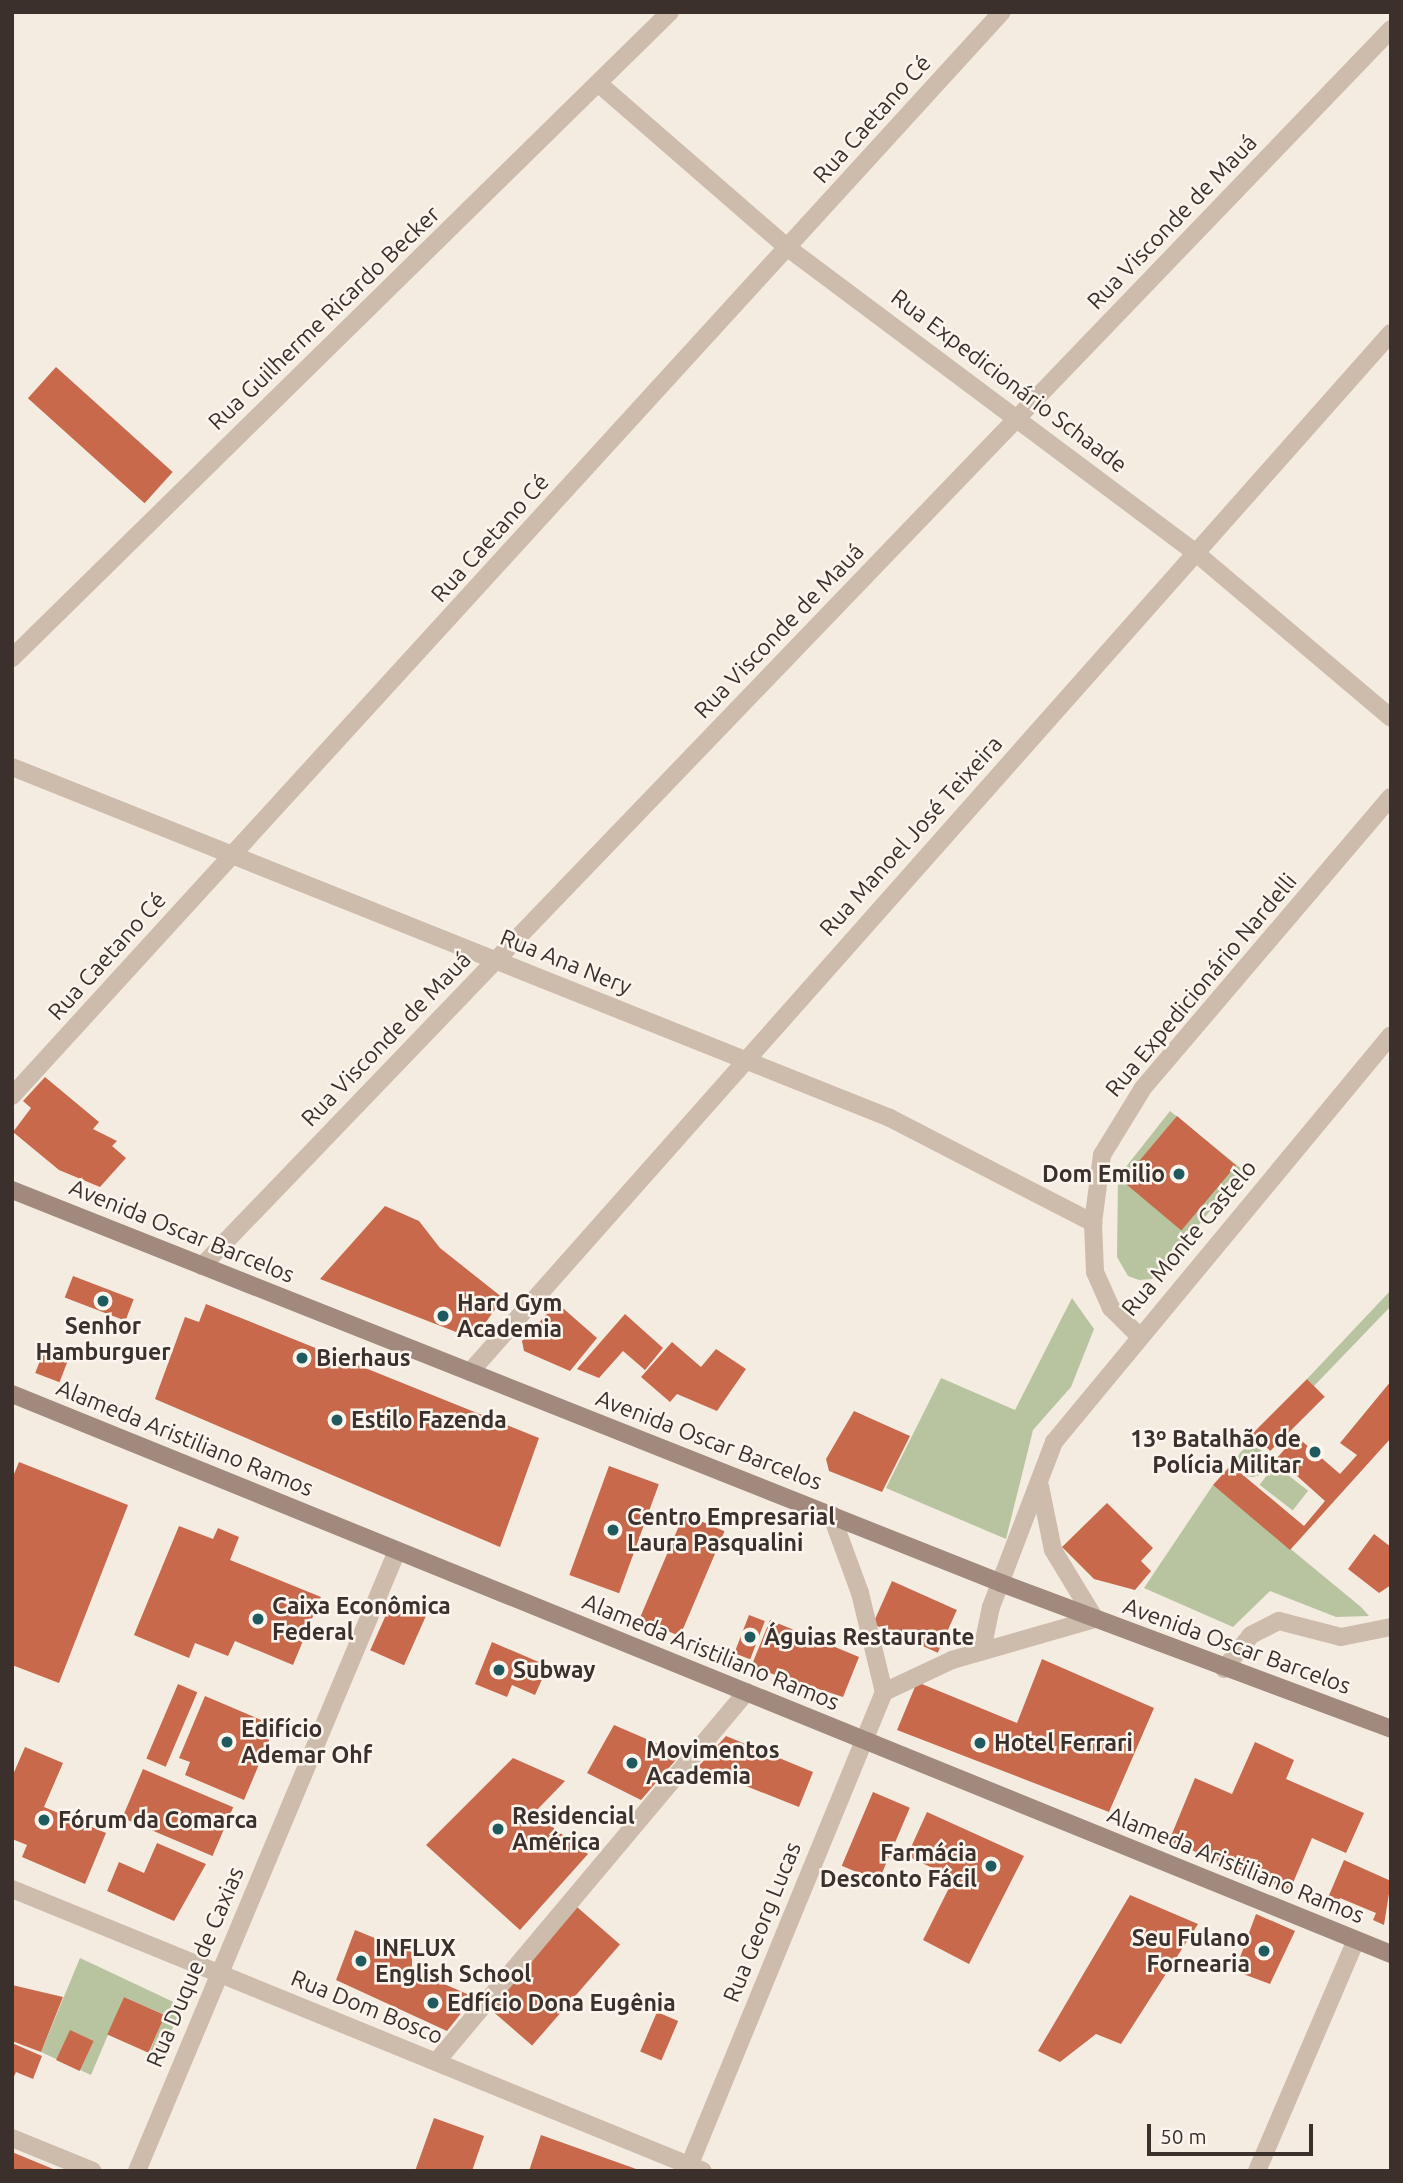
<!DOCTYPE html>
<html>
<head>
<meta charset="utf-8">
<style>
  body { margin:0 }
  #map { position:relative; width:1403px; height:2183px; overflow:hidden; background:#f4ebe1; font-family:Ubuntu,sans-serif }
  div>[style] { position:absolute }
  .green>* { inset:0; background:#b8c4a0; transform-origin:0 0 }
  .round { border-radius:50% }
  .building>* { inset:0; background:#c8694b; transform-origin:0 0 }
  .minor>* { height:18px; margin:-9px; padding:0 9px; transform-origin:9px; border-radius:9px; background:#cdbbac }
  .tertiary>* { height:18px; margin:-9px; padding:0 9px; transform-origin:9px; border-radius:9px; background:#cdbbac }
  .secondary>* { height:18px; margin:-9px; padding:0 9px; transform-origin:9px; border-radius:9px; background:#a18a7d }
  .dots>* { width:19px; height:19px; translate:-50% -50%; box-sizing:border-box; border:4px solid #fbf5ee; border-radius:50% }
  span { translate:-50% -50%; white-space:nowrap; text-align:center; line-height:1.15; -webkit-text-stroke:5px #fbf5ee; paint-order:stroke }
  .street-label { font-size:23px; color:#3b302b }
  .poi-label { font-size:23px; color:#3b302b; font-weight:700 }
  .right { translate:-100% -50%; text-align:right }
  .left { translate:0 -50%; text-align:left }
  .frame { position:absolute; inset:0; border:14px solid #3b302b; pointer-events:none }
  .scale { position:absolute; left:1147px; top:2124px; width:166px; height:32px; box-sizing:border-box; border:4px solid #3b302b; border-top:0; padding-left:9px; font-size:21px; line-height:24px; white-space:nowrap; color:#3b302b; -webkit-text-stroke:5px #fbf5ee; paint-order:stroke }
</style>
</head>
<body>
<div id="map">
  <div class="green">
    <i style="clip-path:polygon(1170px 1111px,1243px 1170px,1168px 1263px,1152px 1279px,1139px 1280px,1128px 1276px,1117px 1257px,1118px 1177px)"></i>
    <i style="clip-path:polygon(1391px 1290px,1391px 1306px,1314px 1386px,1307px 1379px)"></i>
    <i style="clip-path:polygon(1072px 1298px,1094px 1329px,1071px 1387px,1033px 1430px,1006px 1539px,886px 1488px,941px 1378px,1015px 1410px)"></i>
    <i class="round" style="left:1237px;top:1447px;width:30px;height:30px"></i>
    <i style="left:1275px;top:1465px;width:42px;height:25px;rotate:38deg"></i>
    <i style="clip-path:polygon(1213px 1485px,1361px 1607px,1369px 1616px,1336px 1617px,1270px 1591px,1233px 1627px,1144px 1588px)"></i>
    <i style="clip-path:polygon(80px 1958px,182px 2006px,160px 2058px,149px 2053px,165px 2015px,124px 1997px,91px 2075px,41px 2052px)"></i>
  </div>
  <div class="building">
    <i style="left:56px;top:367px;width:157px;height:42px;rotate:42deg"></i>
    <i style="clip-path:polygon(45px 1077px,99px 1122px,93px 1129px,117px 1141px,112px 1146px,126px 1158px,100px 1187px,59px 1170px,13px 1132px,31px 1108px,23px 1101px)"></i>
    <i style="left:1177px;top:1116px;width:77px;height:85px;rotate:40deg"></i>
    <i style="clip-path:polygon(385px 1206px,419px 1221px,440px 1248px,503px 1298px,474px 1339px,320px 1279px)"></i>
    <i style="left:73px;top:1276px;width:65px;height:23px;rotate:21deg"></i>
    <i style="clip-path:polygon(557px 1303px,597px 1338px,570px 1371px,524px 1351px,522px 1341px)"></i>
    <i style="clip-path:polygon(206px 1304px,539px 1438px,500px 1547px,155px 1399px,185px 1317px,199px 1322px)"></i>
    <i style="clip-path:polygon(625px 1314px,663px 1348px,645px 1370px,623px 1351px,599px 1378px,577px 1369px)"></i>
    <i style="clip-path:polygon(672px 1342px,701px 1367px,716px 1349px,746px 1369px,717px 1411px,677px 1394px,670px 1402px,641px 1377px)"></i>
    <i style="left:46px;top:1345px;width:26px;height:30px;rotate:21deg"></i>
    <i style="left:1307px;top:1379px;width:25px;height:77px;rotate:45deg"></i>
    <i style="clip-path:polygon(1391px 1381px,1391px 1438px,1290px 1550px,1213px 1485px,1231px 1465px,1304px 1526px,1325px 1501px,1277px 1458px,1296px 1436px,1340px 1474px,1357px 1455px,1340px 1443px)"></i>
    <i style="clip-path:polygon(854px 1411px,910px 1436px,882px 1492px,829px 1471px,826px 1459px)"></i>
    <i style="clip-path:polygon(19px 1462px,128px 1505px,59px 1683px,12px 1665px,12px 1479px)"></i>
    <i style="left:609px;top:1466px;width:53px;height:116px;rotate:20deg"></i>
    <i style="clip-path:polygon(1107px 1503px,1153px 1548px,1141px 1561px,1151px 1571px,1135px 1590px,1094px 1579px,1062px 1547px)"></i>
    <i style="left:684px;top:1514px;width:44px;height:114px;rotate:23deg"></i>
    <i style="clip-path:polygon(179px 1526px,213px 1539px,218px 1528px,239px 1537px,230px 1560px,321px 1597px,293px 1665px,235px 1641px,228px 1656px,195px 1643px,189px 1658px,134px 1635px)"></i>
    <i style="clip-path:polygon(1374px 1534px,1391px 1547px,1391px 1585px,1379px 1593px,1348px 1569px)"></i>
    <i style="left:892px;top:1581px;width:71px;height:47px;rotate:24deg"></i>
    <i style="left:393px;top:1599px;width:37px;height:56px;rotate:24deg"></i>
    <i style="left:749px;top:1615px;width:17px;height:41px;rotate:21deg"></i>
    <i style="clip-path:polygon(770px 1620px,859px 1657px,843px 1697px,751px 1667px)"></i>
    <i style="clip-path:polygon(492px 1642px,548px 1666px,535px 1695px,512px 1685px,507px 1697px,475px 1684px)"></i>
    <i style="clip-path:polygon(1042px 1659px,1154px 1708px,1109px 1812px,897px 1730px,917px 1682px,1017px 1723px)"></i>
    <i style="left:178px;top:1684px;width:21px;height:81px;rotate:23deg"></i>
    <i style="clip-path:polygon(205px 1696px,275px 1726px,244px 1800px,185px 1775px,190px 1762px,179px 1758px)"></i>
    <i style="clip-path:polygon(614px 1725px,681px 1754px,641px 1800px,587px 1773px)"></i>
    <i style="clip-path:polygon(726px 1736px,813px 1772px,799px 1807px,698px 1767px)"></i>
    <i style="clip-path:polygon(1255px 1742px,1294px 1760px,1286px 1779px,1364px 1813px,1346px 1853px,1312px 1838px,1290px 1890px,1169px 1841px,1195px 1778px,1232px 1794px)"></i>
    <i style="clip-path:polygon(25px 1747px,63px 1763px,44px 1807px,106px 1833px,85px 1884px,22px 1857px,27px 1845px,12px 1839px,12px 1777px)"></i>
    <i style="clip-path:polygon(513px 1758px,565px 1781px,534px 1813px,588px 1854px,520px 1930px,426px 1845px)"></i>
    <i style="left:143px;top:1769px;width:98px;height:53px;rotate:23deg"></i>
    <i style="left:873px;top:1792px;width:40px;height:80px;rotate:23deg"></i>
    <i style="clip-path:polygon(927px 1812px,1024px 1856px,969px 1964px,923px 1940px,954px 1878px,907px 1856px)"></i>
    <i style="clip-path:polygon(157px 1843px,206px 1864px,174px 1921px,107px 1891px,119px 1862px,144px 1873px)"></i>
    <i style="clip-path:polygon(1344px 1860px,1391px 1881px,1384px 1925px,1373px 1920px,1376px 1913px,1340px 1898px,1337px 1905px,1327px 1900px)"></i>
    <i style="clip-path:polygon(1130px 1895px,1198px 1924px,1121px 2044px,1096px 2034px,1060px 2062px,1038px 2051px)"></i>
    <i style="left:577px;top:1907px;width:57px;height:134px;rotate:41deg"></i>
    <i style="clip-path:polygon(1256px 1914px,1295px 1931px,1270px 1984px,1235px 1971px)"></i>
    <i style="clip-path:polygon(355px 1930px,387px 1943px,382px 1953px,389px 1956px,394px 1944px,412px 1952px,412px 1970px,474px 1997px,447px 2031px,336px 1980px)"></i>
    <i style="clip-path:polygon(12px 1985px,63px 1997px,41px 2052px,12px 2041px)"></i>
    <i style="left:124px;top:1997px;width:45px;height:41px;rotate:24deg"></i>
    <i style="left:657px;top:2012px;width:23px;height:43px;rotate:23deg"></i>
    <i style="left:70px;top:2030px;width:26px;height:33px;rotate:25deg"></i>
    <i style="clip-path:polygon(12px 2043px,42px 2056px,33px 2079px,16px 2072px,12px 2081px)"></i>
    <i style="clip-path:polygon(434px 2118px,484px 2136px,472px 2171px,415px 2171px)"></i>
    <i style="clip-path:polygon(541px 2135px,639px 2170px,639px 2171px,529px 2171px)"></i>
    <i style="clip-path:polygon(12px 2152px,58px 2171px,12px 2171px)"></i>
  </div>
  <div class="minor">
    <i style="left:598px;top:83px;width:252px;rotate:41deg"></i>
    <i style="left:788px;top:248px;width:509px;rotate:36.78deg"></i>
    <i style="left:1196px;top:553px;width:255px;rotate:40.2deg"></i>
    <i style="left:12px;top:658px;width:922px;rotate:-44.47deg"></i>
    <i style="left:12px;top:767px;width:946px;rotate:21.79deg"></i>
    <i style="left:890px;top:1118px;width:229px;rotate:27.3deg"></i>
    <i style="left:12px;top:1096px;width:1468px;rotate:-47.6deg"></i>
    <i style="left:202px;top:1266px;width:1716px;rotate:-46.13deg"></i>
    <i style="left:1139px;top:1336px;width:40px;rotate:-135deg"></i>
    <i style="left:1111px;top:1308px;width:39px;rotate:-114deg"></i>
    <i style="left:1095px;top:1272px;width:49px;rotate:-92.3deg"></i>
    <i style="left:1093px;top:1223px;width:69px;rotate:-82.5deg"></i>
    <i style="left:1102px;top:1155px;width:79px;rotate:-58.5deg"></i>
    <i style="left:1143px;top:1088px;width:382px;rotate:-49.6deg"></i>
    <i style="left:470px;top:1372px;width:1388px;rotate:-48.45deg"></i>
    <i style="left:831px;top:1514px;width:84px;rotate:69.8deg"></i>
    <i style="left:860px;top:1593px;width:102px;rotate:76.4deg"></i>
    <i style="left:982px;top:1650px;width:44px;rotate:-78.2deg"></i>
    <i style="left:991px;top:1607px;width:177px;rotate:-69.1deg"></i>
    <i style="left:1054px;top:1442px;width:528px;rotate:-50.37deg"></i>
    <i style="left:1224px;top:1669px;width:43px;rotate:-51.5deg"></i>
    <i style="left:1251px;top:1635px;width:31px;rotate:-27deg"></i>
    <i style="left:1279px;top:1621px;width:64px;rotate:14.5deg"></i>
    <i style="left:1341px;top:1637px;width:51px;rotate:-11.3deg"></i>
    <i style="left:884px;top:1692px;width:75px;rotate:-25.2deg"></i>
    <i style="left:952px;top:1660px;width:149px;rotate:-16deg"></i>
    <i style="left:1095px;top:1619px;width:81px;rotate:-121.3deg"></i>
    <i style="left:1053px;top:1550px;width:65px;rotate:-101.5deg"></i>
    <i style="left:436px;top:2062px;width:483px;rotate:-50deg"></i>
    <i style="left:12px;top:2138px;width:87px;rotate:22.2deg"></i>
    <i style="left:137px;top:2171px;width:672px;rotate:-67.25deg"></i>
    <i style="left:687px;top:2171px;width:518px;rotate:-67.64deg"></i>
    <i style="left:1257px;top:2171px;width:251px;rotate:-66.8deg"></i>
  </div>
  <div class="tertiary">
    <i style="left:12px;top:1889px;width:746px;rotate:22.2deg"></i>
  </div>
  <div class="secondary">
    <i style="left:12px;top:1190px;width:1064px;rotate:21.67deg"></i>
    <i style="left:1001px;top:1583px;width:416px;rotate:20.5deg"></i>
    <i style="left:12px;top:1394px;width:1488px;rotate:22.1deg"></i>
  </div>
  <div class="dots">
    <i style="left:1179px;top:1174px;background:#1f5a5e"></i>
    <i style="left:103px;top:1301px;background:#1f5a5e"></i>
    <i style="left:443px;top:1316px;background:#1f5a5e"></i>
    <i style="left:302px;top:1358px;background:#1f5a5e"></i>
    <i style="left:337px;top:1420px;background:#1f5a5e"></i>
    <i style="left:1315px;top:1452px;background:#1f5a5e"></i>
    <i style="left:613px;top:1530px;background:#1f5a5e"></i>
    <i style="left:258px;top:1619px;background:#1f5a5e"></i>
    <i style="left:750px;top:1637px;background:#1f5a5e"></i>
    <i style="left:499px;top:1670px;background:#1f5a5e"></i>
    <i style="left:227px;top:1742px;background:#1f5a5e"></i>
    <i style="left:980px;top:1743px;background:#1f5a5e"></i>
    <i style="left:632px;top:1763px;background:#1f5a5e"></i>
    <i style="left:44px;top:1820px;background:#1f5a5e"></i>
    <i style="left:498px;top:1829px;background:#1f5a5e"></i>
    <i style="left:991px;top:1866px;background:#1f5a5e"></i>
    <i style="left:1264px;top:1951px;background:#1f5a5e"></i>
    <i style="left:361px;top:1961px;background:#1f5a5e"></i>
    <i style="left:433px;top:2003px;background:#1f5a5e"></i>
  </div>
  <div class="street-label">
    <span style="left:872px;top:119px;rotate:-48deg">Rua Caetano Cé</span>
    <span style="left:1172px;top:222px;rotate:-46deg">Rua Visconde de Mauá</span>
    <span style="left:324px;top:318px;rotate:-44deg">Rua Guilherme Ricardo Becker</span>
    <span style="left:1009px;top:381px;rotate:37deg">Rua Expedicionário Schaade</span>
    <span style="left:490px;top:538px;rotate:-48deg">Rua Caetano Cé</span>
    <span style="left:779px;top:631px;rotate:-46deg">Rua Visconde de Mauá</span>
    <span style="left:911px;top:836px;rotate:-48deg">Rua Manoel José Teixeira</span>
    <span style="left:107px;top:956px;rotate:-48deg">Rua Caetano Cé</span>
    <span style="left:566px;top:962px;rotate:22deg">Rua Ana Nery</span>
    <span style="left:1201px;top:985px;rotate:-50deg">Rua Expedicionário Nardelli</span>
    <span style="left:386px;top:1039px;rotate:-46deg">Rua Visconde de Mauá</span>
    <span style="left:182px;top:1231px;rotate:22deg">Avenida Oscar Barcelos</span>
    <span style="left:1189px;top:1238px;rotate:-50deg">Rua Monte Castelo</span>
    <span style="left:185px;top:1438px;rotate:22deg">Alameda Aristiliano Ramos</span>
    <span style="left:709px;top:1440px;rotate:21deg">Avenida Oscar Barcelos</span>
    <span style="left:1237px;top:1646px;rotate:20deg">Avenida Oscar Barcelos</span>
    <span style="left:711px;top:1652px;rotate:22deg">Alameda Aristiliano Ramos</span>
    <span style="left:1236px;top:1865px;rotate:22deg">Alameda Aristiliano Ramos</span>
    <span style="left:762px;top:1922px;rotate:-68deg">Rua Georg Lucas</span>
    <span style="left:195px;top:1967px;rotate:-67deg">Rua Duque de Caxias</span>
    <span style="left:367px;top:2007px;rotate:22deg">Rua Dom Bosco</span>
  </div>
  <div class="poi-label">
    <span class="right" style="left:1165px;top:1174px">Dom Emilio</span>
    <span class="left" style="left:457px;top:1316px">Hard Gym<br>Academia</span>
    <span style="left:103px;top:1339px">Senhor<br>Hamburguer</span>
    <span class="left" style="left:316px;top:1358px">Bierhaus</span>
    <span class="left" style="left:351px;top:1420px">Estilo Fazenda</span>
    <span class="right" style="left:1301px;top:1452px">13º Batalhão de<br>Polícia Militar</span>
    <span class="left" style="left:627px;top:1530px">Centro Empresarial<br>Laura Pasqualini</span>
    <span class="left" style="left:272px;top:1619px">Caixa Econômica<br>Federal</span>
    <span class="left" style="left:764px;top:1637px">Águias Restaurante</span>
    <span class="left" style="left:513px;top:1670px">Subway</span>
    <span class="left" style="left:241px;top:1742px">Edifício<br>Ademar Ohf</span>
    <span class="left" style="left:994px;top:1743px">Hotel Ferrari</span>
    <span class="left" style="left:646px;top:1763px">Movimentos<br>Academia</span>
    <span class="left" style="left:512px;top:1829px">Residencial<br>América</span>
    <span class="left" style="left:58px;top:1820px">Fórum da Comarca</span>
    <span class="right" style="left:977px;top:1866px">Farmácia<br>Desconto Fácil</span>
    <span class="right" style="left:1250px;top:1951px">Seu Fulano<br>Fornearia</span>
    <span class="left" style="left:375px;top:1961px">INFLUX<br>English School</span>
    <span class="left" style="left:447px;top:2003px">Edfício Dona Eugênia</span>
  </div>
  <div class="frame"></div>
  <div class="scale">50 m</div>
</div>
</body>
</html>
